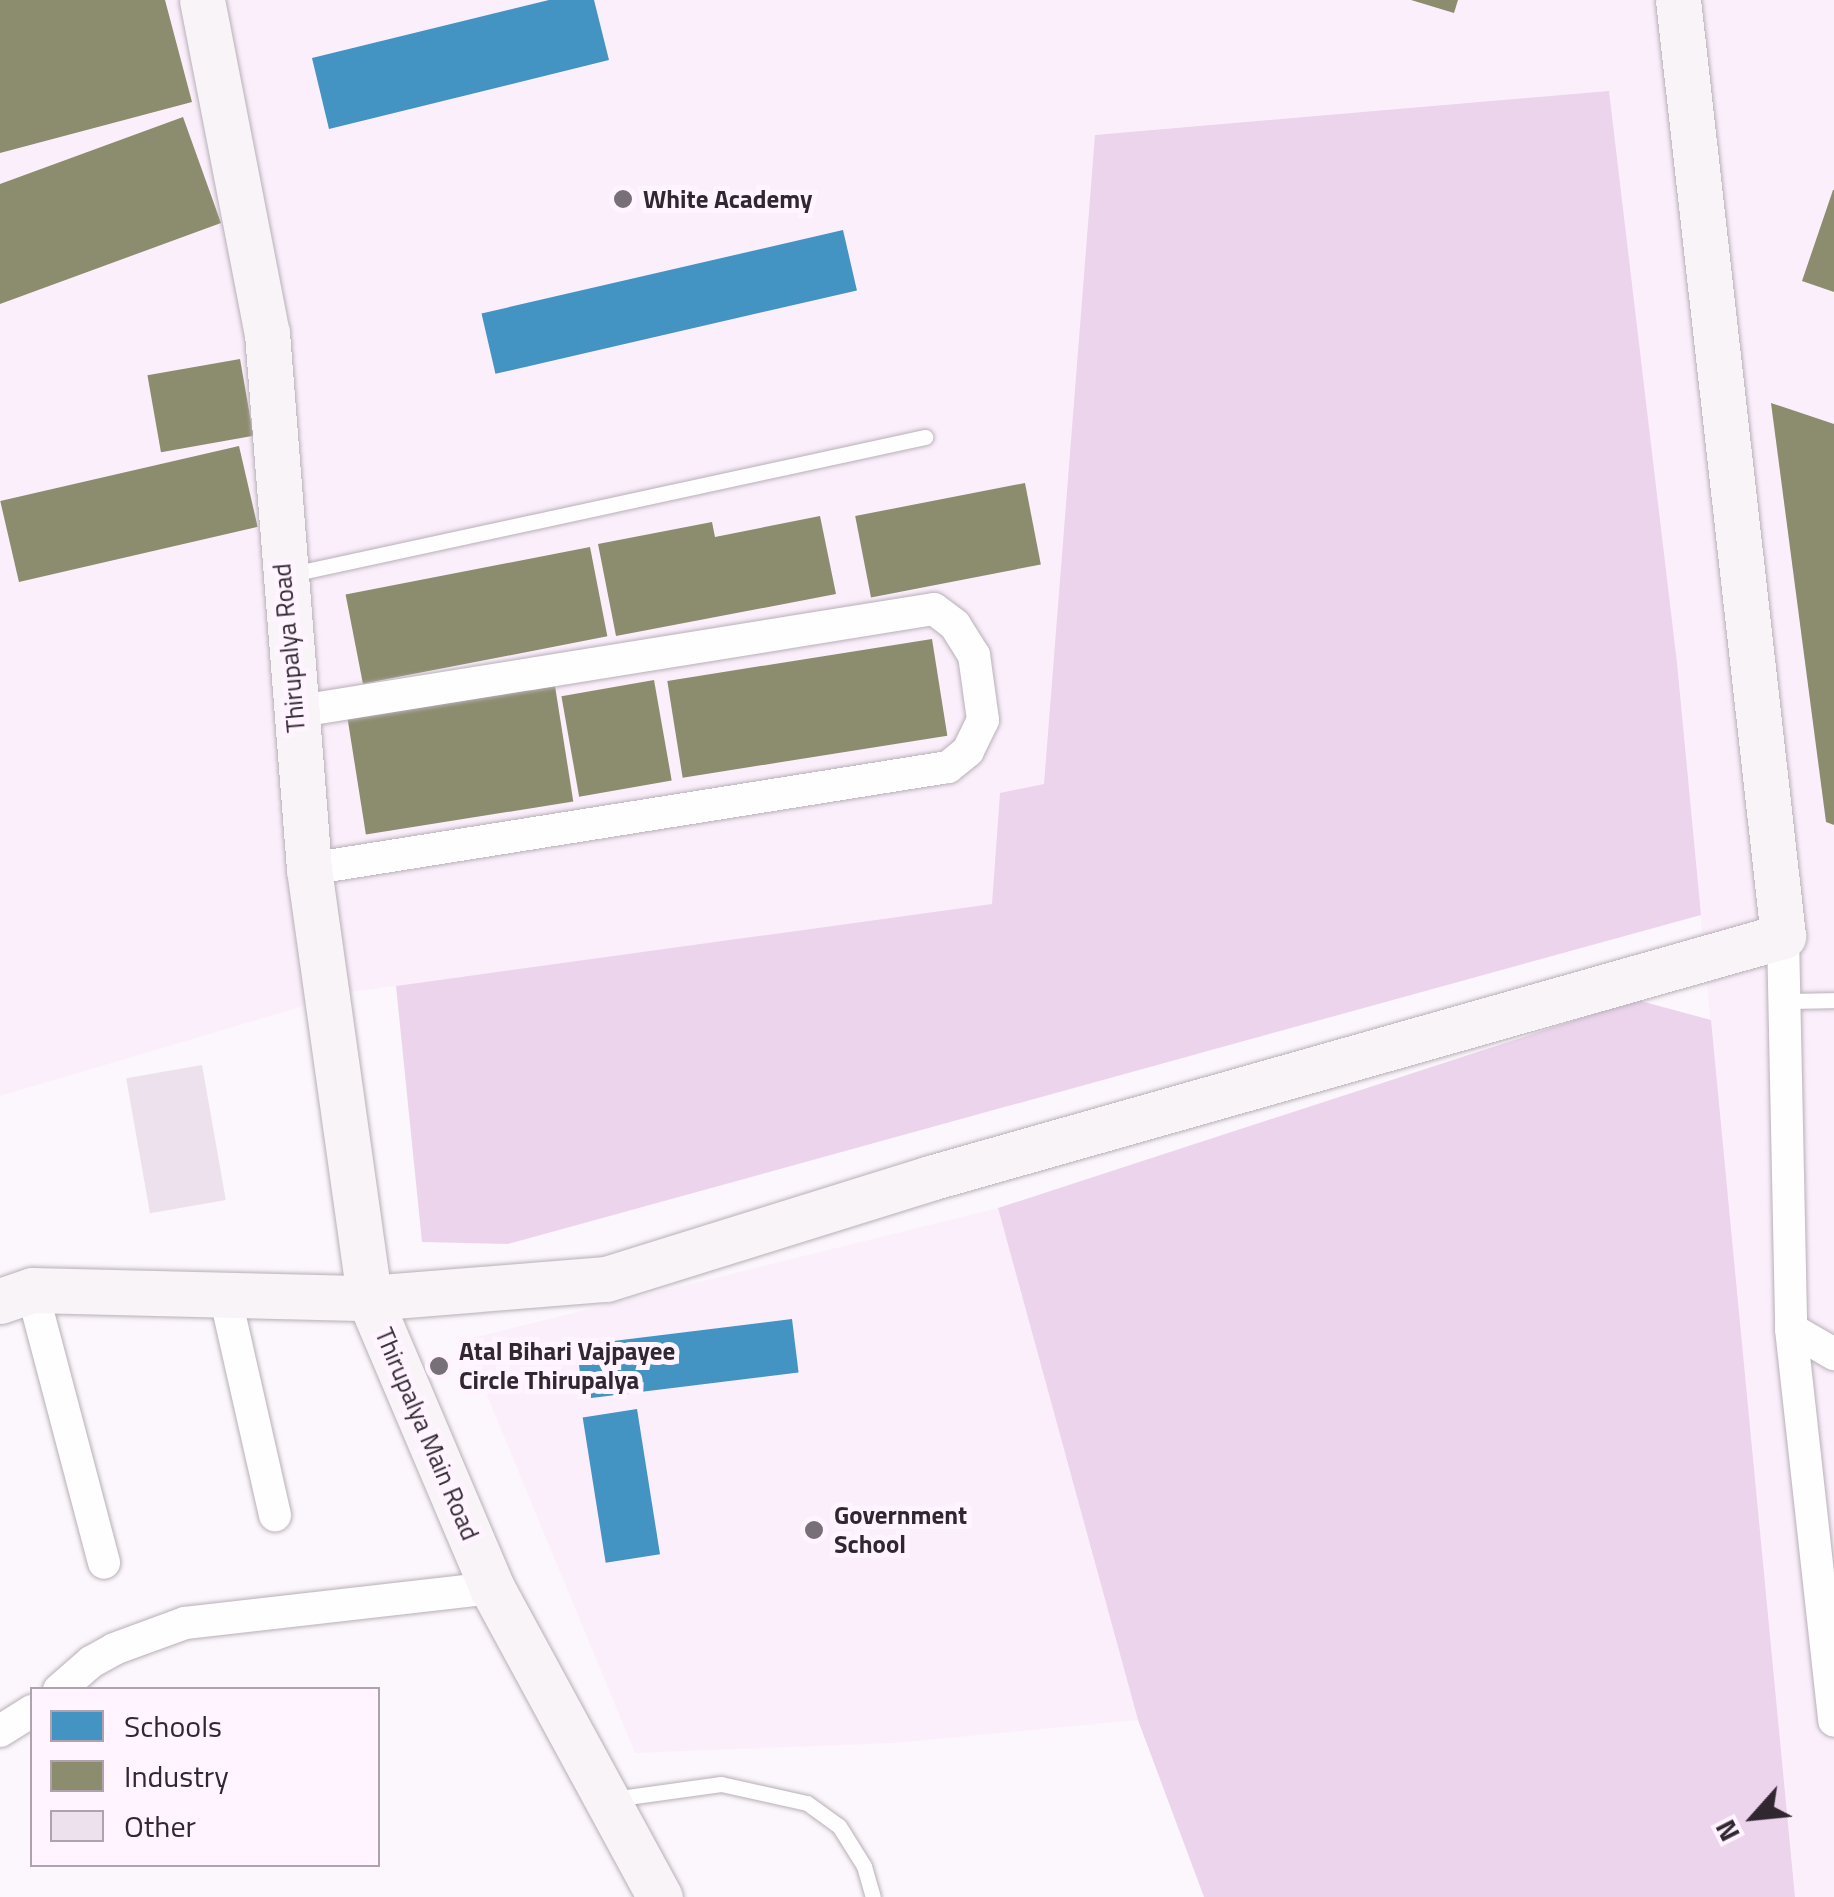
<!DOCTYPE html>
<html>
<head>
<meta charset="utf-8">
<style>
  body { margin:0 }
  #map { position:relative; width:1834px; height:1897px; overflow:hidden; background:#fcf7fc; font-family:"Titillium Web",sans-serif }
  div>[style] { position:absolute }
  .built>* { inset:0; background:#fceffc }
  .green>* { inset:0; background:#ecd4ec }
  .schools>* { inset:0; background:#4393c3; transform-origin:0 0 }
  .industry>* { inset:0; background:#8c8c6e; transform-origin:0 0 }
  .building>* { inset:0; background:#ece1ec; transform-origin:0 0 }
  .roads { filter:drop-shadow(0 0 2px #b7b0b7) drop-shadow(0 0 2px #b7b0b7) }
  .lane>* { height:15px; margin:-7.5px; padding:0 7.5px; transform-origin:7.5px; border-radius:7.5px; background:#fffeff }
  .street>* { height:32px; margin:-16px; padding:0 16px; transform-origin:16px; border-radius:16px; background:#fffeff }
  .secondary>* { height:45px; margin:-22.5px; padding:0 22.5px; transform-origin:22.5px; border-radius:22.5px; background:#f8f4f8 }
  .dots>* { width:28px; height:28px; translate:-50% -50%; box-sizing:border-box; border:5px solid #fff4ff; border-radius:50% }
  span { translate:-50% -50%; white-space:nowrap; text-align:center; line-height:1.15; -webkit-text-stroke:10px #fff4ff; paint-order:stroke }
  .poi-label { font-size:25px; color:#312731; font-weight:700 }
  .left { translate:0 -50%; text-align:left }
  .street-label { font-size:25px; color:#312731 }
  .legend { position:absolute; left:30px; top:1687px; width:350px; height:180px; box-sizing:border-box; background:#fff4ff; border:2px solid #ada2ad; margin:0; padding:12px 18px; list-style:none; font-size:30px; color:#312731 }
  .legend li { display:flex; align-items:center; gap:20px; height:50px }
  .legend b { width:50px; border:2px solid #ada2ad }
  .north { position:absolute; left:1704px; top:1767px; width:100px; height:100px; -webkit-text-stroke:8px #fff4ff; paint-order:stroke; rotate:243deg; font-size:28px; font-weight:700; line-height:40px; text-align:center; color:#312731 }
  .north::after { content:''; display:block; margin:auto; width:35px; height:45px; background:#312731; clip-path:polygon(50% 0,100% 100%,50% 72%,0 100%) }
</style>
</head>
<body>
<div id="map">
  <div class="built">
    <i style="clip-path:polygon(0 0,1834px 0,1834px 1897px,1795px 1897px,1676px 664px,992px 905px,351px 992px,0 1096px)"></i>
    <i style="clip-path:polygon(998px 1208px,1138px 1720px,895px 1743px,635px 1753px,464px 1340px)"></i>
  </div>
  <div class="green">
    <i style="clip-path:polygon(1609px 91px,1677px 663px,1701px 915px,508px 1244px,422px 1242px,396px 986px,992px 904px,1000px 793px,1044px 784px,1095px 135px)"></i>
    <i style="clip-path:polygon(1637px 1000px,1711px 1020px,1795px 1897px,1204px 1897px,1138px 1720px,998px 1208px)"></i>
  </div>
  <div class="schools">
    <i style="clip-path:polygon(549px 0,594px 0,609px 60px,329px 129px,312px 58px)"></i>
    <i style="left:843px;top:230px;width:62px;height:371px;rotate:77deg"></i>
    <i style="left:792px;top:1319px;width:54px;height:217px;rotate:83deg"></i>
    <i style="left:637px;top:1409px;width:147px;height:55px;rotate:81deg"></i>
  </div>
  <div class="industry">
    <i style="clip-path:polygon(0 0,165px 0,192px 102px,0 153px)"></i>
    <i style="clip-path:polygon(1411px 0,1458px 0,1454px 13px)"></i>
    <i style="clip-path:polygon(183px 117px,221px 223px,0 304px,0 184px)"></i>
    <i style="clip-path:polygon(1833px 190px,1834px 190px,1834px 292px,1802px 281px)"></i>
    <i style="left:240px;top:359px;width:78px;height:94px;rotate:80deg"></i>
    <i style="clip-path:polygon(1771px 403px,1834px 424px,1834px 825px,1826px 822px)"></i>
    <i style="left:239px;top:446px;width:83px;height:245px;rotate:77deg"></i>
    <i style="left:1025px;top:483px;width:83px;height:173px;rotate:79deg"></i>
    <i style="clip-path:polygon(820px 516px,836px 594px,616px 636px,598px 544px,712px 522px,715px 537px)"></i>
    <i style="left:590px;top:547px;width:91px;height:249px;rotate:79deg"></i>
    <i style="left:932px;top:639px;width:98px;height:268px;rotate:81deg"></i>
    <i style="left:654px;top:680px;width:102px;height:94px;rotate:80deg"></i>
    <i style="left:555px;top:686px;width:117px;height:210px;rotate:81deg"></i>
  </div>
  <div class="building">
    <i style="left:202px;top:1065px;width:137px;height:77px;rotate:80deg"></i>
  </div>
  <div class="roads">
    <div class="lane">
      <i style="left:292px;top:574px;width:648px;rotate:-12.21deg"></i>
      <i style="left:1784px;top:1001px;width:50px;rotate:-1.1deg"></i>
      <i style="left:613px;top:1799px;width:109px;rotate:-7.9deg"></i>
      <i style="left:721px;top:1784px;width:88px;rotate:12.5deg"></i>
      <i style="left:807px;top:1803px;width:39px;rotate:36deg"></i>
      <i style="left:839px;top:1826px;width:47px;rotate:58deg"></i>
      <i style="left:864px;top:1866px;width:32px;rotate:74deg"></i>
    </div>
    <div class="street">
      <i style="left:294px;top:712px;width:648px;rotate:-9.14deg"></i>
      <i style="left:934px;top:609px;width:26px;rotate:37deg"></i>
      <i style="left:955px;top:625px;width:36px;rotate:58deg"></i>
      <i style="left:974px;top:655px;width:66px;rotate:82.1deg"></i>
      <i style="left:983px;top:720px;width:34px;rotate:116deg"></i>
      <i style="left:968px;top:751px;width:26px;rotate:141deg"></i>
      <i style="left:948px;top:767px;width:647px;rotate:170.93deg"></i>
      <i style="left:1783px;top:936px;width:393px;rotate:88.8deg"></i>
      <i style="left:1791px;top:1329px;width:394px;rotate:83.7deg"></i>
      <i style="left:32px;top:1290px;width:282px;rotate:75.2deg"></i>
      <i style="left:225px;top:1295px;width:226px;rotate:77.2deg"></i>
      <i style="left:1791px;top:1329px;width:50px;rotate:30.2deg"></i>
      <i style="left:59px;top:1690px;width:43px;rotate:-41.2deg"></i>
      <i style="left:91px;top:1662px;width:26px;rotate:-29deg"></i>
      <i style="left:114px;top:1649px;width:76px;rotate:-20.1deg"></i>
      <i style="left:185px;top:1623px;width:309px;rotate:-6.5deg"></i>
      <i style="left:0;top:1731px;width:38px;rotate:-32deg"></i>
    </div>
    <div class="secondary">
      <i style="left:202px;top:0;width:339px;rotate:79deg"></i>
      <i style="left:267px;top:333px;width:538px;rotate:85.52deg"></i>
      <i style="left:309px;top:869px;width:433px;rotate:82deg"></i>
      <i style="left:369px;top:1298px;width:315px;rotate:67deg"></i>
      <i style="left:492px;top:1588px;width:352px;rotate:61.5deg"></i>
      <i style="left:0;top:1301px;width:34px;rotate:-19deg"></i>
      <i style="left:32px;top:1290px;width:337px;rotate:1.4deg"></i>
      <i style="left:369px;top:1298px;width:238px;rotate:-4.6deg"></i>
      <i style="left:606px;top:1279px;width:339px;rotate:-17.3deg"></i>
      <i style="left:930px;top:1178px;width:887px;rotate:-15.84deg"></i>
      <i style="left:1783px;top:936px;width:942px;rotate:-96.4deg"></i>
    </div>
  </div>
  <div class="dots">
    <i style="left:623px;top:199px;background:#787078"></i>
    <i style="left:439px;top:1366px;background:#787078"></i>
    <i style="left:814px;top:1530px;background:#787078"></i>
  </div>
  <div class="poi-label">
    <span class="left" style="left:643px;top:199px">White Academy</span>
    <span class="left" style="left:459px;top:1366px">Atal Bihari Vajpayee<br>Circle Thirupalya</span>
    <span class="left" style="left:834px;top:1530px">Government<br>School</span>
  </div>
  <div class="street-label">
    <span style="left:289px;top:648px;rotate:-95deg">Thirupalya Road</span>
    <span style="left:427px;top:1434px;rotate:67deg">Thirupalya Main Road</span>
  </div>
  <ul class="legend">
  <li><b style="height:28px;background:#4393c3"></b>Schools</li>
  <li><b style="height:28px;background:#8c8c6e"></b>Industry</li>
  <li><b style="height:28px;background:#ece1ec"></b>Other</li>
  </ul>
  <div class="north">N</div>
</div>
</body>
</html>
